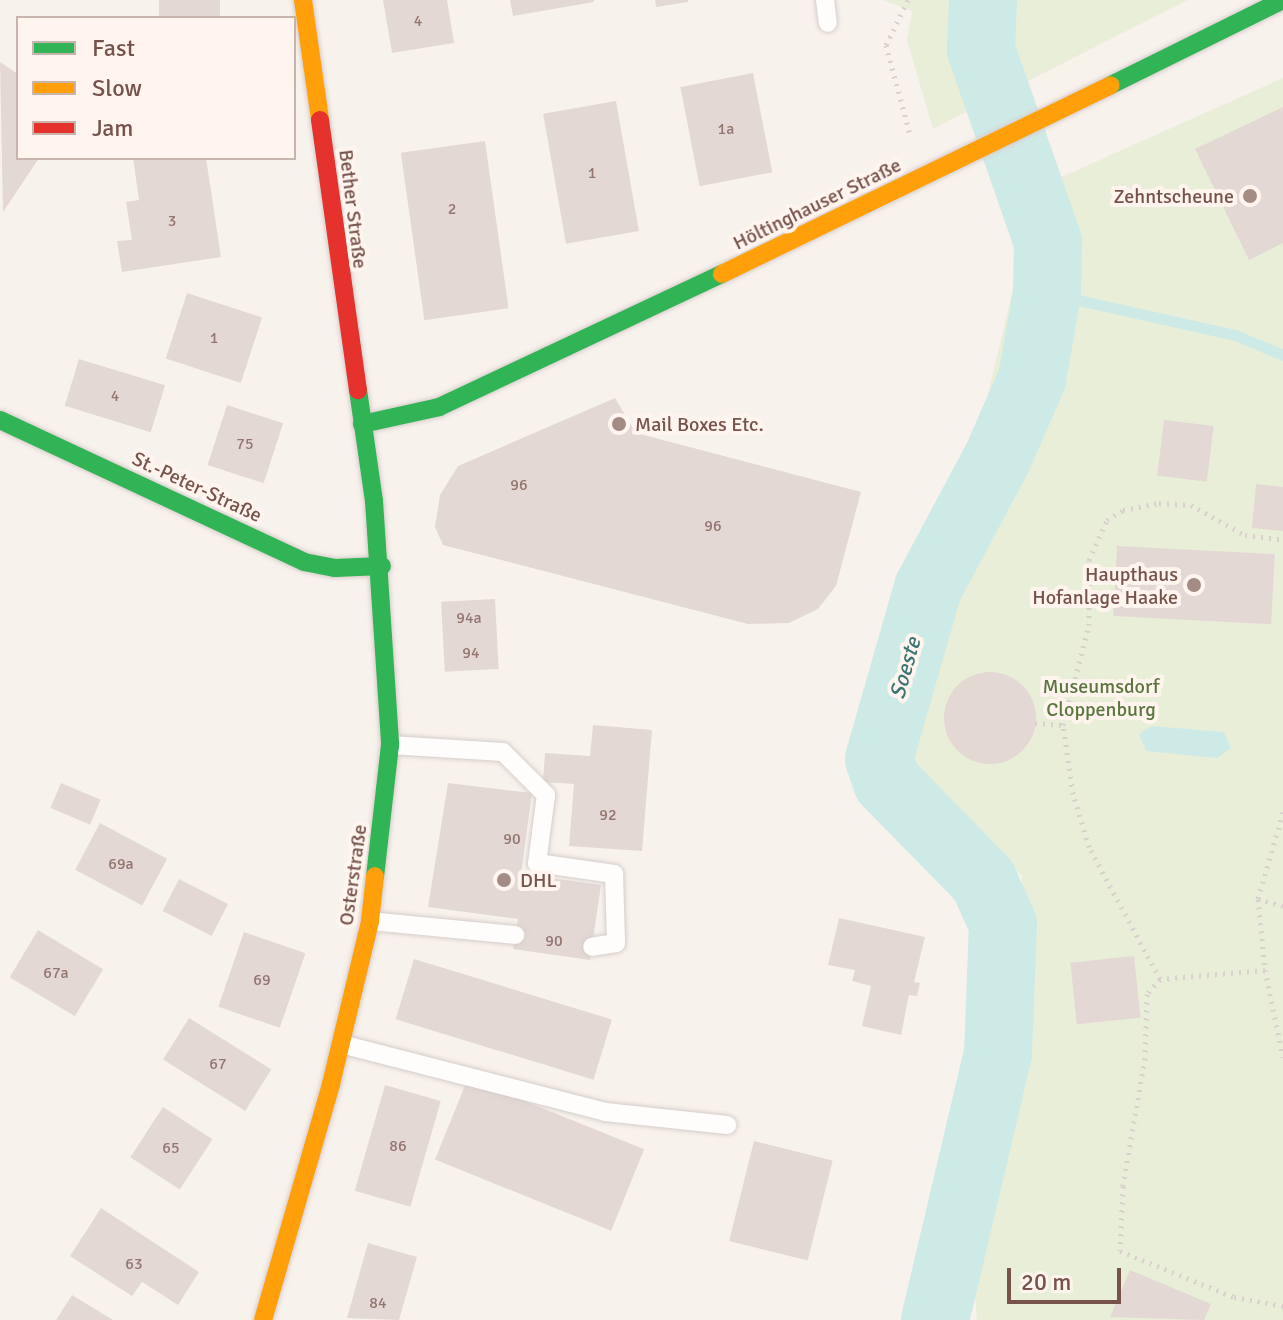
<!DOCTYPE html>
<html>
<head>
<meta charset="utf-8">
<style>
  body { margin:0 }
  #map { position:relative; width:1283px; height:1320px; overflow:hidden; background:#f8f2ed; font-family:Signika,sans-serif }
  div>[style] { position:absolute }
  .green>* { inset:0; background:#e9eed8 }
  .water>* { inset:0; background:#ceeae7 }
  .stream>* { height:11px; margin:-5.5px; padding:0 5.5px; transform-origin:5.5px; border-radius:5.5px; background:#ceeae7 }
  .river>* { height:68px; margin:-34px; padding:0 34px; transform-origin:34px; border-radius:34px; background:#ceeae7 }
  .building>* { inset:0; background:#e4d8d4; transform-origin:0 0 }
  .round { border-radius:50% }
  .path>* { height:5px; margin-top:-2.5px; transform-origin:0; background:repeating-linear-gradient(90deg,#dad0ce 0 2px,transparent 0 8px) }
  .roads { filter:drop-shadow(0 0 2px #d6cdca) drop-shadow(0 0 2px #d6cdca) }
  .lane>* { height:18px; margin:-9px; padding:0 9px; transform-origin:9px; border-radius:9px; background:#fefdfc }
  .fast>* { height:18px; margin:-9px; padding:0 9px; transform-origin:9px; border-radius:9px; background:#30b455 }
  .slow>* { height:18px; margin:-9px; padding:0 9px; transform-origin:9px; border-radius:9px; background:#ff9f0a }
  .jam>* { height:18px; margin:-9px; padding:0 9px; transform-origin:9px; border-radius:9px; background:#e5322d }
  .dots>* { width:22px; height:22px; translate:-50% -50%; box-sizing:border-box; border:4px solid #fff5ee; border-radius:50% }
  span { translate:-50% -50%; white-space:nowrap; text-align:center; line-height:1.15; -webkit-text-stroke:8px #fff5ee; paint-order:stroke }
  .number-label { font-size:16px; color:#947670 }
  .number-label span { -webkit-text-stroke-width:0 }
  .poi-label { font-size:20px; color:#77534b }
  .right { translate:-100% -50%; text-align:right }
  .left { translate:0 -50%; text-align:left }
  .street-label { font-size:20px; color:#77534b }
  .park-label { font-size:20px; color:#5a7740 }
  .water-label { font-size:22px; color:#3b7574; font-style:italic }
  .legend { position:absolute; left:16px; top:16px; width:280px; height:144px; box-sizing:border-box; background:#fff5ee; border:2px solid #c9b4ad; margin:0; padding:10px 14px; list-style:none; font-size:24px; color:#77534b }
  .legend li { display:flex; align-items:center; gap:16px; height:40px }
  .legend b { width:40px; border:2px solid #c9b4ad }
  .scale { position:absolute; left:1007px; top:1268px; width:114px; height:36px; box-sizing:border-box; border:4px solid #77534b; border-top:0; padding-left:10px; font-size:24px; line-height:28px; white-space:nowrap; color:#77534b; -webkit-text-stroke:6px #fff5ee; paint-order:stroke }
</style>
</head>
<body>
<div id="map">
  <div class="green">
    <i style="clip-path:polygon(883px 0,1188px 0,933px 129px,907px 40px,912px 11px)"></i>
    <i style="clip-path:polygon(1283px 78px,1283px 1320px,977px 1320px,972px 1259px,1014px 1082px,1022px 876px,902px 755px,1037px 188px)"></i>
  </div>
  <div class="water">
    <i style="clip-path:polygon(1152px 726px,1224px 732px,1231px 748px,1217px 758px,1146px 751px,1139px 734px)"></i>
  </div>
  <div class="stream">
    <i style="left:1047px;top:293px;width:193px;rotate:12.6deg"></i>
    <i style="left:1235px;top:335px;width:52px;rotate:22.6deg"></i>
  </div>
  <div class="river">
    <i style="left:935px;top:1320px;width:274px;rotate:-76.7deg"></i>
    <i style="left:998px;top:1053px;width:129px;rotate:-87.8deg"></i>
    <i style="left:1003px;top:924px;width:48px;rotate:-114.4deg"></i>
    <i style="left:983px;top:880px;width:137px;rotate:-134.4deg"></i>
    <i style="left:887px;top:782px;width:24px;rotate:-109deg"></i>
    <i style="left:879px;top:759px;width:178px;rotate:-74deg"></i>
    <i style="left:928px;top:588px;width:146px;rotate:-61.9deg"></i>
    <i style="left:997px;top:459px;width:87px;rotate:-66.4deg"></i>
    <i style="left:1032px;top:379px;width:87px;rotate:-80.1deg"></i>
    <i style="left:1047px;top:293px;width:51px;rotate:-88.9deg"></i>
    <i style="left:1048px;top:242px;width:203px;rotate:-109.2deg"></i>
    <i style="left:981px;top:50px;width:50px;rotate:-87.7deg"></i>
  </div>
  <div class="building">
    <i style="left:159px;top:0;width:61px;height:18px"></i>
    <i style="clip-path:polygon(383px 0,447px 0,454px 43px,392px 53px)"></i>
    <i style="clip-path:polygon(510px 0,594px 0,594px 2px,513px 16px)"></i>
    <i style="clip-path:polygon(655px 0,688px 0,688px 2px,656px 7px)"></i>
    <i style="clip-path:polygon(0 62px,18px 74px,18px 158px,39px 158px,3px 212px)"></i>
    <i style="left:753px;top:73px;width:101px;height:74px;rotate:79deg"></i>
    <i style="left:616px;top:101px;width:132px;height:74px;rotate:80deg"></i>
    <i style="clip-path:polygon(1283px 107px,1283px 243px,1249px 260px,1195px 149px)"></i>
    <i style="left:485px;top:141px;width:169px;height:85px;rotate:82deg"></i>
    <i style="clip-path:polygon(133px 158px,206px 158px,221px 257px,122px 272px,117px 241px,132px 240px,126px 202px,139px 200px)"></i>
    <i style="left:187px;top:293px;width:79px;height:69px;rotate:18deg"></i>
    <i style="left:79px;top:359px;width:90px;height:49px;rotate:17deg"></i>
    <i style="clip-path:polygon(615px 398px,636px 433px,861px 492px,836px 586px,818px 609px,789px 623px,748px 624px,443px 545px,435px 527px,440px 495px,458px 466px)"></i>
    <i style="left:227px;top:405px;width:59px;height:63px;rotate:18deg"></i>
    <i style="left:1164px;top:420px;width:50px;height:56px;rotate:7deg"></i>
    <i style="clip-path:polygon(1256px 484px,1283px 487px,1283px 531px,1252px 528px)"></i>
    <i style="left:1117px;top:546px;width:158px;height:70px;rotate:3deg"></i>
    <i style="left:495px;top:599px;width:70px;height:54px;rotate:87deg"></i>
    <i class="round" style="left:944px;top:672px;width:92px;height:92px"></i>
    <i style="clip-path:polygon(593px 725px,652px 730px,642px 851px,569px 846px,574px 784px,543px 782px,545px 753px,590px 756px)"></i>
    <i style="left:61px;top:783px;width:43px;height:27px;rotate:23deg"></i>
    <i style="clip-path:polygon(448px 783px,532px 793px,521px 874px,601px 885px,590px 960px,513px 949px,518px 919px,428px 907px)"></i>
    <i style="left:100px;top:823px;width:76px;height:53px;rotate:28deg"></i>
    <i style="left:179px;top:879px;width:55px;height:36px;rotate:27deg"></i>
    <i style="clip-path:polygon(839px 918px,925px 937px,914px 982px,920px 983px,917px 996px,909px 995px,901px 1035px,862px 1026px,871px 986px,852px 981px,855px 970px,828px 965px)"></i>
    <i style="left:38px;top:930px;width:76px;height:55px;rotate:31deg"></i>
    <i style="left:244px;top:932px;width:65px;height:79px;rotate:19deg"></i>
    <i style="left:1134px;top:956px;width:62px;height:64px;rotate:84deg"></i>
    <i style="left:414px;top:959px;width:207px;height:63px;rotate:17deg"></i>
    <i style="left:189px;top:1018px;width:97px;height:49px;rotate:32deg"></i>
    <i style="left:468px;top:1078px;width:190px;height:88px;rotate:22deg"></i>
    <i style="left:385px;top:1085px;width:58px;height:110px;rotate:16deg"></i>
    <i style="left:163px;top:1107px;width:59px;height:60px;rotate:33deg"></i>
    <i style="left:754px;top:1141px;width:81px;height:103px;rotate:14deg"></i>
    <i style="clip-path:polygon(101px 1208px,199px 1272px,178px 1305px,142px 1282px,132px 1296px,70px 1256px)"></i>
    <i style="clip-path:polygon(368px 1243px,417px 1257px,399px 1320px,347px 1318px)"></i>
    <i style="clip-path:polygon(1130px 1270px,1211px 1304px,1204px 1320px,1110px 1317px)"></i>
    <i style="clip-path:polygon(72px 1295px,113px 1320px,56px 1320px)"></i>
  </div>
  <div class="path">
    <i style="left:908px;top:0;width:50px;rotate:116.1deg"></i>
    <i style="left:886px;top:45px;width:96px;rotate:75deg"></i>
    <i style="left:1035px;top:723px;width:28px;rotate:4deg"></i>
    <i style="left:1283px;top:812px;width:91px;rotate:106deg"></i>
    <i style="left:1258px;top:899px;width:71px;rotate:84.4deg"></i>
    <i style="left:1265px;top:970px;width:89px;rotate:78.3deg"></i>
    <i style="left:1258px;top:899px;width:26px;rotate:16deg"></i>
    <i style="left:1265px;top:970px;width:105px;rotate:175.1deg"></i>
    <i style="left:1160px;top:979px;width:20px;rotate:131deg"></i>
    <i style="left:1147px;top:994px;width:64px;rotate:91.8deg"></i>
    <i style="left:1145px;top:1058px;width:130px;rotate:99.8deg"></i>
    <i style="left:1123px;top:1186px;width:65px;rotate:92.6deg"></i>
    <i style="left:1120px;top:1251px;width:123px;rotate:22deg"></i>
    <i style="left:1234px;top:1297px;width:50px;rotate:10.4deg"></i>
    <i style="left:1160px;top:979px;width:150px;rotate:-118.3deg"></i>
    <i style="left:1089px;top:847px;width:55px;rotate:-106.8deg"></i>
    <i style="left:1073px;top:794px;width:70px;rotate:-98.2deg"></i>
    <i style="left:1063px;top:725px;width:103px;rotate:-75.4deg"></i>
    <i style="left:1089px;top:625px;width:65px;rotate:-90deg"></i>
    <i style="left:1089px;top:560px;width:44px;rotate:-65.8deg"></i>
    <i style="left:1107px;top:520px;width:19px;rotate:-32deg"></i>
    <i style="left:1123px;top:510px;width:37px;rotate:-11deg"></i>
    <i style="left:1159px;top:503px;width:32px;rotate:4deg"></i>
    <i style="left:1191px;top:505px;width:62px;rotate:29.1deg"></i>
    <i style="left:1245px;top:535px;width:38px;rotate:7deg"></i>
  </div>
  <div class="roads">
    <div class="lane">
      <i style="left:825px;top:0;width:23px;rotate:83deg"></i>
      <i style="left:390px;top:745px;width:113px;rotate:3.5deg"></i>
      <i style="left:503px;top:752px;width:61px;rotate:45deg"></i>
      <i style="left:546px;top:795px;width:69px;rotate:97.5deg"></i>
      <i style="left:537px;top:863px;width:78px;rotate:8.1deg"></i>
      <i style="left:614px;top:874px;width:69px;rotate:88.3deg"></i>
      <i style="left:616px;top:943px;width:24px;rotate:171deg"></i>
      <i style="left:370px;top:921px;width:146px;rotate:5.5deg"></i>
      <i style="left:341px;top:1044px;width:273px;rotate:14.4deg"></i>
      <i style="left:605px;top:1112px;width:123px;rotate:6.1deg"></i>
    </div>
    <div class="fast">
      <i style="left:1111px;top:85px;width:192px;rotate:-26.3deg"></i>
      <i style="left:358px;top:390px;width:112px;rotate:81.8deg"></i>
      <i style="left:374px;top:501px;width:245px;rotate:86.2deg"></i>
      <i style="left:390px;top:745px;width:132px;rotate:96.5deg"></i>
      <i style="left:0;top:420px;width:336px;rotate:25deg"></i>
      <i style="left:304px;top:562px;width:32px;rotate:11deg"></i>
      <i style="left:335px;top:568px;width:47px;rotate:-2.4deg"></i>
      <i style="left:362px;top:424px;width:79px;rotate:-12.4deg"></i>
      <i style="left:439px;top:407px;width:313px;rotate:-25.2deg"></i>
    </div>
    <div class="slow">
      <i style="left:303px;top:0;width:121px;rotate:81.9deg"></i>
      <i style="left:722px;top:274px;width:432px;rotate:-25.9deg"></i>
      <i style="left:263px;top:1320px;width:246px;rotate:-73.9deg"></i>
      <i style="left:331px;top:1084px;width:168px;rotate:-76.5deg"></i>
      <i style="left:370px;top:921px;width:45px;rotate:-83.7deg"></i>
    </div>
    <div class="jam">
      <i style="left:320px;top:120px;width:273px;rotate:82deg"></i>
    </div>
  </div>
  <div class="dots">
    <i style="left:1250px;top:196px;background:#a48b84"></i>
    <i style="left:619px;top:424px;background:#a48b84"></i>
    <i style="left:1194px;top:585px;background:#a48b84"></i>
    <i style="left:504px;top:880px;background:#a48b84"></i>
  </div>
  <div class="number-label">
    <span style="left:418px;top:21px">4</span>
    <span style="left:726px;top:129px">1a</span>
    <span style="left:592px;top:173px">1</span>
    <span style="left:452px;top:209px">2</span>
    <span style="left:172px;top:221px">3</span>
    <span style="left:214px;top:338px">1</span>
    <span style="left:115px;top:396px">4</span>
    <span style="left:245px;top:444px">75</span>
    <span style="left:519px;top:485px">96</span>
    <span style="left:713px;top:526px">96</span>
    <span style="left:469px;top:618px">94a</span>
    <span style="left:471px;top:653px">94</span>
    <span style="left:608px;top:815px">92</span>
    <span style="left:512px;top:839px">90</span>
    <span style="left:121px;top:864px">69a</span>
    <span style="left:554px;top:941px">90</span>
    <span style="left:56px;top:973px">67a</span>
    <span style="left:262px;top:980px">69</span>
    <span style="left:218px;top:1064px">67</span>
    <span style="left:398px;top:1146px">86</span>
    <span style="left:171px;top:1148px">65</span>
    <span style="left:134px;top:1264px">63</span>
    <span style="left:378px;top:1303px">84</span>
  </div>
  <div class="poi-label">
    <span class="right" style="left:1234px;top:196px">Zehntscheune</span>
    <span class="left" style="left:635px;top:424px">Mail Boxes Etc.</span>
    <span class="right" style="left:1178px;top:586px">Haupthaus<br>Hofanlage Haake</span>
    <span class="left" style="left:520px;top:880px">DHL</span>
  </div>
  <div class="street-label">
    <span style="left:817px;top:204px;rotate:-26deg">Höltinghauser Straße</span>
    <span style="left:353px;top:209px;rotate:83deg">Bether Straße</span>
    <span style="left:197px;top:487px;rotate:25deg">St.-Peter-Straße</span>
    <span style="left:353px;top:875px;rotate:-82deg">Osterstraße</span>
  </div>
  <div class="park-label">
    <span style="left:1101px;top:698px">Museumsdorf<br>Cloppenburg</span>
  </div>
  <div class="water-label">
    <span style="left:905px;top:668px;rotate:-74deg">Soeste</span>
  </div>
  <ul class="legend">
  <li><b style="height:10px;background:#30b455"></b>Fast</li>
  <li><b style="height:10px;background:#ff9f0a"></b>Slow</li>
  <li><b style="height:10px;background:#e5322d"></b>Jam</li>
  </ul>
  <div class="scale">20 m</div>
</div>
</body>
</html>
